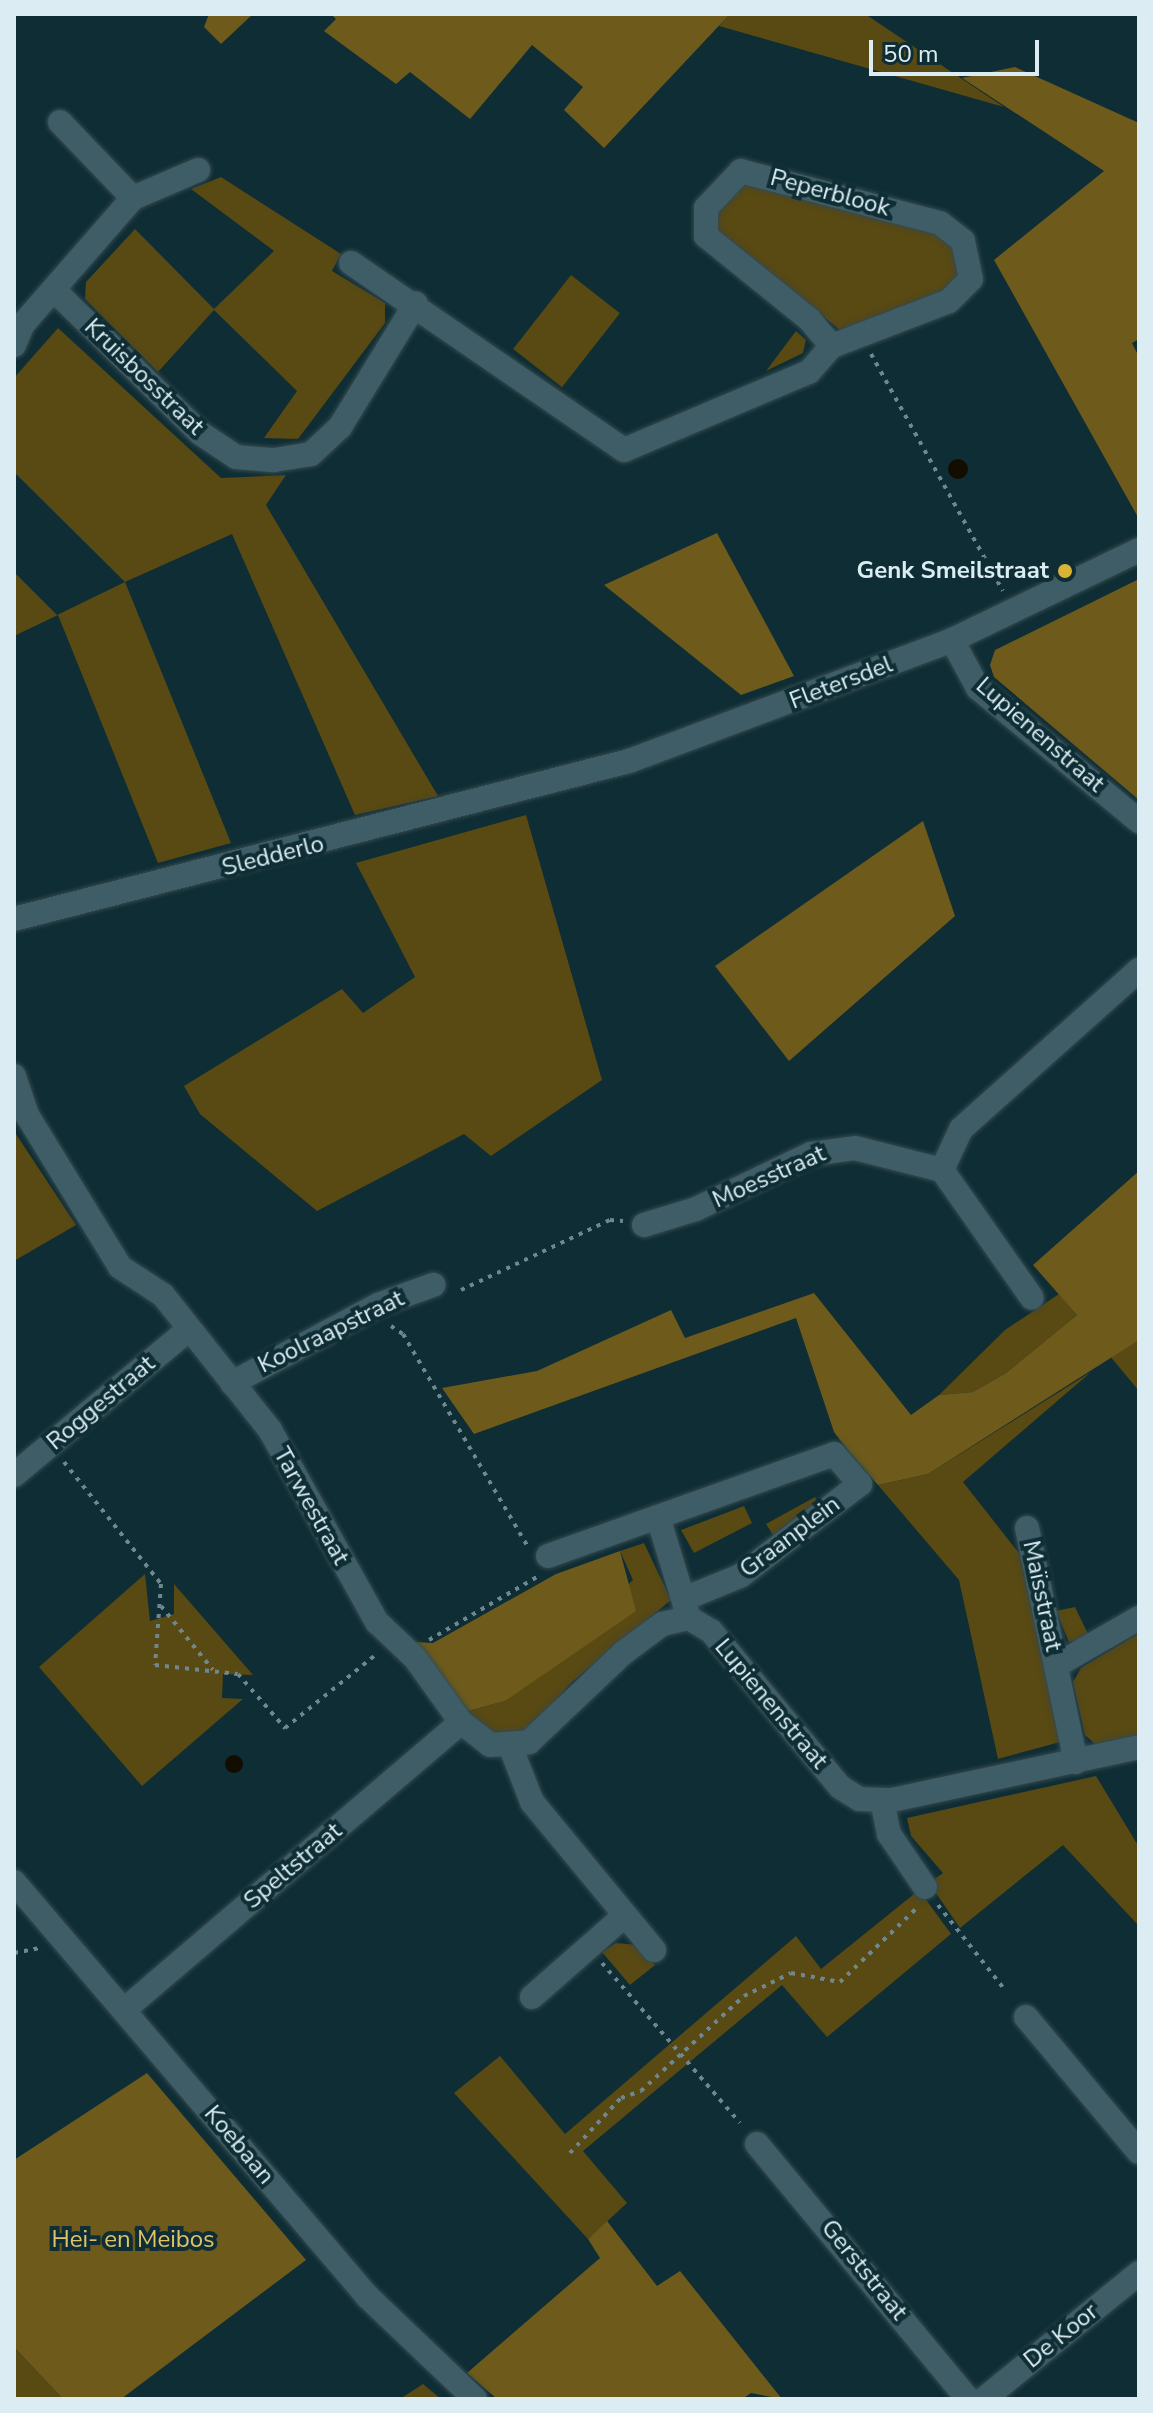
<!DOCTYPE html>
<html>
<head>
<meta charset="utf-8">
<style>
  body { margin:0 }
  #map { position:relative; width:1153px; height:2413px; overflow:hidden; background:#0e2d35; font-family:"Nunito Sans",sans-serif }
  div>[style] { position:absolute }
  .green>* { inset:0; background:#594912; transform-origin:0 0 }
  .forest>* { inset:0; background:#6e5b1b }
  .water>* { inset:0; background:#130d00 }
  .round { border-radius:50% }
  .path>* { height:4px; margin-top:-2px; transform-origin:0; background:repeating-linear-gradient(90deg,#6f888f 0 4px,transparent 0 10px) }
  .roads { filter:drop-shadow(0 0 2px #35494e) drop-shadow(0 0 2px #35494e) }
  .minor>* { height:24px; margin:-12px; padding:0 12px; transform-origin:12px; border-radius:12px; background:#3e5d66 }
  .dots>* { width:22px; height:22px; translate:-50% -50%; box-sizing:border-box; border:4px solid #0e2d35; border-radius:50% }
  span { translate:-50% -50%; white-space:nowrap; text-align:center; line-height:1.15; -webkit-text-stroke:8px #0e2d35; paint-order:stroke }
  .street-label { font-size:24px; color:#dbedf2 }
  .poi-label { font-size:24px; color:#dbedf2; font-weight:700 }
  .right { translate:-100% -50%; text-align:right }
  .park-label { font-size:24px; color:#e0c269 }
  .frame { position:absolute; inset:0; border:16px solid #dbedf2; pointer-events:none }
  .scale { position:absolute; left:869px; top:40px; width:170px; height:36px; box-sizing:border-box; border:4px solid #dbedf2; border-top:0; padding-left:10px; font-size:24px; line-height:28px; white-space:nowrap; color:#dbedf2; -webkit-text-stroke:6px #0e2d35; paint-order:stroke }
</style>
</head>
<body>
<div id="map">
  <div class="green">
    <i style="clip-path:polygon(730px 14px,865px 14px,1004px 107px,719px 26px)"></i>
    <i style="clip-path:polygon(221px 177px,341px 254px,332px 271px,385px 303px,385px 323px,298px 439px,264px 438px,297px 391px,214px 310px,158px 372px,85px 299px,86px 282px,135px 229px,214px 309px,274px 251px,191px 189px)"></i>
    <i style="clip-path:polygon(741px 181px,943px 232px,964px 259px,956px 288px,845px 334px,715px 229px,717px 207px)"></i>
    <i style="left:571px;top:275px;width:62px;height:94px;rotate:38deg"></i>
    <i style="clip-path:polygon(58px 328px,221px 478px,286px 475px,266px 505px,438px 796px,355px 815px,232px 534px,125px 582px,231px 843px,158px 863px,58px 615px,14px 636px,14px 572px,57px 615px,125px 582px,14px 472px,14px 378px)"></i>
    <i style="clip-path:polygon(796px 331px,806px 340px,803px 353px,766px 371px)"></i>
    <i style="clip-path:polygon(526px 815px,602px 1080px,491px 1156px,464px 1134px,317px 1211px,200px 1114px,184px 1086px,342px 989px,363px 1013px,415px 977px,356px 863px)"></i>
    <i style="clip-path:polygon(14px 1131px,76px 1225px,14px 1261px)"></i>
    <i style="clip-path:polygon(1059px 1294px,1077px 1315px,1006px 1373px,973px 1392px,939px 1395px,1005px 1330px)"></i>
    <i style="clip-path:polygon(1139px 1340px,1139px 1391px,1110px 1356px)"></i>
    <i style="clip-path:polygon(1091px 1372px,963px 1482px,1022px 1557px,1060px 1742px,998px 1759px,959px 1580px,878px 1485px,928px 1474px)"></i>
    <i style="clip-path:polygon(815px 1497px,818px 1504px,775px 1538px,766px 1524px)"></i>
    <i style="clip-path:polygon(744px 1506px,752px 1523px,694px 1553px,681px 1530px)"></i>
    <i style="clip-path:polygon(644px 1543px,671px 1600px,572px 1682px,522px 1737px,496px 1738px,468px 1711px,505px 1701px,633px 1580px,620px 1551px)"></i>
    <i style="clip-path:polygon(145px 1574px,150px 1621px,174px 1614px,174px 1584px,253px 1675px,223px 1674px,222px 1698px,243px 1699px,142px 1786px,39px 1667px)"></i>
    <i style="clip-path:polygon(1075px 1607px,1090px 1638px,1069px 1642px,1056px 1611px)"></i>
    <i style="clip-path:polygon(1139px 1633px,1139px 1735px,1095px 1744px,1085px 1735px,1073px 1682px,1081px 1668px)"></i>
    <i style="clip-path:polygon(1096px 1776px,1139px 1847px,1139px 1926px,1063px 1845px,960px 1928px,929px 1883px,943px 1873px,911px 1836px,907px 1818px)"></i>
    <i style="clip-path:polygon(919px 1890px,951px 1934px,827px 2037px,782px 1985px,583px 2151px,627px 2203px,588px 2239px,454px 2093px,500px 2056px,565px 2134px,796px 1936px,821px 1969px)"></i>
    <i style="clip-path:polygon(616px 1943px,638px 1945px,655px 1965px,630px 1985px,602px 1952px)"></i>
    <i style="clip-path:polygon(14px 2347px,63px 2399px,14px 2399px)"></i>
    <i style="clip-path:polygon(423px 2384px,441px 2399px,400px 2399px)"></i>
  </div>
  <div class="forest">
    <i style="clip-path:polygon(209px 14px,253px 14px,221px 44px,204px 27px)"></i>
    <i style="clip-path:polygon(331px 14px,730px 14px,604px 148px,564px 110px,583px 87px,532px 45px,470px 119px,410px 72px,396px 84px,324px 31px,336px 19px)"></i>
    <i style="clip-path:polygon(1015px 67px,1139px 123px,1139px 339px,1132px 343px,1139px 357px,1139px 519px,994px 260px,1104px 171px,962px 78px)"></i>
    <i style="clip-path:polygon(717px 533px,794px 676px,741px 695px,604px 585px)"></i>
    <i style="clip-path:polygon(1139px 579px,1139px 800px,994px 677px,990px 665px,995px 650px)"></i>
    <i style="clip-path:polygon(923px 821px,955px 916px,789px 1061px,715px 966px)"></i>
    <i style="clip-path:polygon(1139px 1171px,1139px 1340px,928px 1474px,878px 1485px,849px 1452px,834px 1432px,796px 1318px,474px 1434px,442px 1388px,537px 1371px,671px 1310px,685px 1338px,814px 1293px,911px 1415px,939px 1395px,973px 1392px,1006px 1373px,1077px 1315px,1033px 1265px)"></i>
    <i style="clip-path:polygon(620px 1551px,636px 1611px,505px 1701px,468px 1711px,416px 1642px,433px 1643px,556px 1574px)"></i>
    <i style="clip-path:polygon(147px 2073px,306px 2260px,121px 2399px,63px 2399px,14px 2347px,14px 2160px)"></i>
    <i style="clip-path:polygon(607px 2221px,657px 2286px,680px 2271px,782px 2399px,751px 2393px,742px 2399px,497px 2399px,467px 2373px,600px 2258px,588px 2239px)"></i>
  </div>
  <div class="water">
    <i class="round" style="left:948px;top:459px;width:20px;height:20px"></i>
    <i class="round" style="left:225px;top:1755px;width:18px;height:18px"></i>
  </div>
  <div class="path">
    <i style="left:871px;top:354px;width:271px;rotate:60.9deg"></i>
    <i style="left:461px;top:1290px;width:165px;rotate:-25.2deg"></i>
    <i style="left:610px;top:1220px;width:13px;rotate:4deg"></i>
    <i style="left:391px;top:1326px;width:14px;rotate:34deg"></i>
    <i style="left:403px;top:1334px;width:245px;rotate:59.6deg"></i>
    <i style="left:64px;top:1462px;width:156px;rotate:51.5deg"></i>
    <i style="left:161px;top:1584px;width:81px;rotate:94.2deg"></i>
    <i style="left:155px;top:1665px;width:83px;rotate:6.2deg"></i>
    <i style="left:238px;top:1674px;width:72px;rotate:49deg"></i>
    <i style="left:285px;top:1728px;width:119px;rotate:-38.9deg"></i>
    <i style="left:161px;top:1606px;width:82px;rotate:50.9deg"></i>
    <i style="left:429px;top:1640px;width:125px;rotate:-30.3deg"></i>
    <i style="left:938px;top:1905px;width:107px;rotate:51.8deg"></i>
    <i style="left:14px;top:1953px;width:25px;rotate:-11deg"></i>
    <i style="left:602px;top:1963px;width:211px;rotate:49.2deg"></i>
    <i style="left:570px;top:2153px;width:75px;rotate:-47.2deg"></i>
    <i style="left:621px;top:2098px;width:21px;rotate:-19deg"></i>
    <i style="left:641px;top:2091px;width:140px;rotate:-42.7deg"></i>
    <i style="left:744px;top:1996px;width:52px;rotate:-26.1deg"></i>
    <i style="left:791px;top:1973px;width:50px;rotate:10.4deg"></i>
    <i style="left:840px;top:1982px;width:107px;rotate:-43.9deg"></i>
  </div>
  <div class="roads">
    <div class="minor">
      <i style="left:60px;top:122px;width:105px;rotate:46.2deg"></i>
      <i style="left:351px;top:263px;width:331px;rotate:34.4deg"></i>
      <i style="left:624px;top:450px;width:201px;rotate:-22.9deg"></i>
      <i style="left:809px;top:372px;width:35px;rotate:-49deg"></i>
      <i style="left:832px;top:346px;width:125px;rotate:-21deg"></i>
      <i style="left:949px;top:301px;width:31px;rotate:-45deg"></i>
      <i style="left:971px;top:279px;width:39px;rotate:-102deg"></i>
      <i style="left:963px;top:241px;width:29px;rotate:-142deg"></i>
      <i style="left:940px;top:223px;width:206px;rotate:-165.4deg"></i>
      <i style="left:741px;top:171px;width:51px;rotate:133.4deg"></i>
      <i style="left:706px;top:208px;width:28px;rotate:90deg"></i>
      <i style="left:706px;top:236px;width:132px;rotate:38.9deg"></i>
      <i style="left:809px;top:319px;width:35px;rotate:50deg"></i>
      <i style="left:55px;top:291px;width:203px;rotate:44.4deg"></i>
      <i style="left:200px;top:433px;width:43px;rotate:33.7deg"></i>
      <i style="left:236px;top:457px;width:38px;rotate:5deg"></i>
      <i style="left:274px;top:460px;width:37px;rotate:-9deg"></i>
      <i style="left:311px;top:454px;width:40px;rotate:-43deg"></i>
      <i style="left:340px;top:427px;width:145px;rotate:-58.5deg"></i>
      <i style="left:14px;top:345px;width:23px;rotate:-67deg"></i>
      <i style="left:23px;top:324px;width:167px;rotate:-48.9deg"></i>
      <i style="left:133px;top:198px;width:71px;rotate:-23.3deg"></i>
      <i style="left:952px;top:640px;width:55px;rotate:61.6deg"></i>
      <i style="left:978px;top:688px;width:209px;rotate:39.6deg"></i>
      <i style="left:14px;top:919px;width:635px;rotate:-14.41deg"></i>
      <i style="left:629px;top:761px;width:345px;rotate:-20.5deg"></i>
      <i style="left:952px;top:640px;width:208px;rotate:-25.7deg"></i>
      <i style="left:14px;top:1076px;width:41px;rotate:71.6deg"></i>
      <i style="left:27px;top:1115px;width:178px;rotate:58.5deg"></i>
      <i style="left:120px;top:1267px;width:51px;rotate:33.1deg"></i>
      <i style="left:163px;top:1295px;width:172px;rotate:51.6deg"></i>
      <i style="left:270px;top:1430px;width:220px;rotate:60.9deg"></i>
      <i style="left:377px;top:1622px;width:52px;rotate:43.5deg"></i>
      <i style="left:415px;top:1658px;width:79px;rotate:54.3deg"></i>
      <i style="left:461px;top:1722px;width:37px;rotate:38deg"></i>
      <i style="left:490px;top:1745px;width:39px;rotate:-4deg"></i>
      <i style="left:529px;top:1742px;width:129px;rotate:-43.4deg"></i>
      <i style="left:623px;top:1653px;width:49px;rotate:-36.6deg"></i>
      <i style="left:662px;top:1624px;width:28px;rotate:-13deg"></i>
      <i style="left:689px;top:1618px;width:26px;rotate:31deg"></i>
      <i style="left:711px;top:1631px;width:202px;rotate:50.4deg"></i>
      <i style="left:840px;top:1787px;width:22px;rotate:32deg"></i>
      <i style="left:859px;top:1799px;width:33px;rotate:2deg"></i>
      <i style="left:892px;top:1800px;width:253px;rotate:-12.1deg"></i>
      <i style="left:942px;top:1170px;width:45px;rotate:-65.1deg"></i>
      <i style="left:961px;top:1129px;width:239px;rotate:-41.8deg"></i>
      <i style="left:644px;top:1225px;width:54px;rotate:-17.1deg"></i>
      <i style="left:696px;top:1209px;width:127px;rotate:-25.6deg"></i>
      <i style="left:811px;top:1154px;width:44px;rotate:-7.8deg"></i>
      <i style="left:855px;top:1148px;width:90px;rotate:14.2deg"></i>
      <i style="left:942px;top:1170px;width:156px;rotate:54.9deg"></i>
      <i style="left:232px;top:1383px;width:166px;rotate:-28.1deg"></i>
      <i style="left:378px;top:1305px;width:59px;rotate:-20deg"></i>
      <i style="left:14px;top:1475px;width:225px;rotate:-39.8deg"></i>
      <i style="left:658px;top:1517px;width:99px;rotate:73deg"></i>
      <i style="left:1027px;top:1528px;width:239px;rotate:78.2deg"></i>
      <i style="left:548px;top:1556px;width:304px;rotate:-19.6deg"></i>
      <i style="left:834px;top:1454px;width:40px;rotate:49deg"></i>
      <i style="left:860px;top:1484px;width:151px;rotate:142.5deg"></i>
      <i style="left:740px;top:1576px;width:61px;rotate:157.7deg"></i>
      <i style="left:1057px;top:1665px;width:95px;rotate:-29.8deg"></i>
      <i style="left:511px;top:1748px;width:58px;rotate:68.7deg"></i>
      <i style="left:532px;top:1802px;width:192px;rotate:50.5deg"></i>
      <i style="left:882px;top:1801px;width:34px;rotate:78deg"></i>
      <i style="left:889px;top:1834px;width:64px;rotate:55.8deg"></i>
      <i style="left:14px;top:1882px;width:545px;rotate:49.54deg"></i>
      <i style="left:368px;top:2297px;width:148px;rotate:43.6deg"></i>
      <i style="left:532px;top:1997px;width:120px;rotate:-41.3deg"></i>
      <i style="left:124px;top:2010px;width:443px;rotate:-40.5deg"></i>
      <i style="left:1026px;top:2017px;width:176px;rotate:50.1deg"></i>
      <i style="left:757px;top:2144px;width:331px;rotate:50.4deg"></i>
      <i style="left:984px;top:2399px;width:200px;rotate:-39.1deg"></i>
    </div>
  </div>
  <div class="dots">
    <i style="left:1065px;top:571px;background:#d9b334"></i>
  </div>
  <div class="street-label">
    <span style="left:830px;top:193px;rotate:15deg">Peperblook</span>
    <span style="left:144px;top:377px;rotate:44deg">Kruisbosstraat</span>
    <span style="left:841px;top:683px;rotate:-21deg">Fletersdel</span>
    <span style="left:1040px;top:735px;rotate:41deg">Lupienenstraat</span>
    <span style="left:273px;top:856px;rotate:-14deg">Sledderlo</span>
    <span style="left:769px;top:1177px;rotate:-24deg">Moesstraat</span>
    <span style="left:331px;top:1332px;rotate:-26deg">Koolraapstraat</span>
    <span style="left:101px;top:1403px;rotate:-40deg">Roggestraat</span>
    <span style="left:311px;top:1506px;rotate:61deg">Tarwestraat</span>
    <span style="left:790px;top:1537px;rotate:-37deg">Graanplein</span>
    <span style="left:1042px;top:1596px;rotate:78deg">Maïsstraat</span>
    <span style="left:771px;top:1704px;rotate:50deg">Lupienenstraat</span>
    <span style="left:293px;top:1866px;rotate:-40deg">Speltstraat</span>
    <span style="left:239px;top:2145px;rotate:50deg">Koebaan</span>
    <span style="left:864px;top:2270px;rotate:51deg">Gerststraat</span>
    <span style="left:1061px;top:2336px;rotate:-39deg">De Koor</span>
  </div>
  <div class="poi-label">
    <span class="right" style="left:1049px;top:571px">Genk Smeilstraat</span>
  </div>
  <div class="park-label">
    <span style="left:133px;top:2240px">Hei- en Meibos</span>
  </div>
  <div class="frame"></div>
  <div class="scale">50 m</div>
</div>
</body>
</html>
